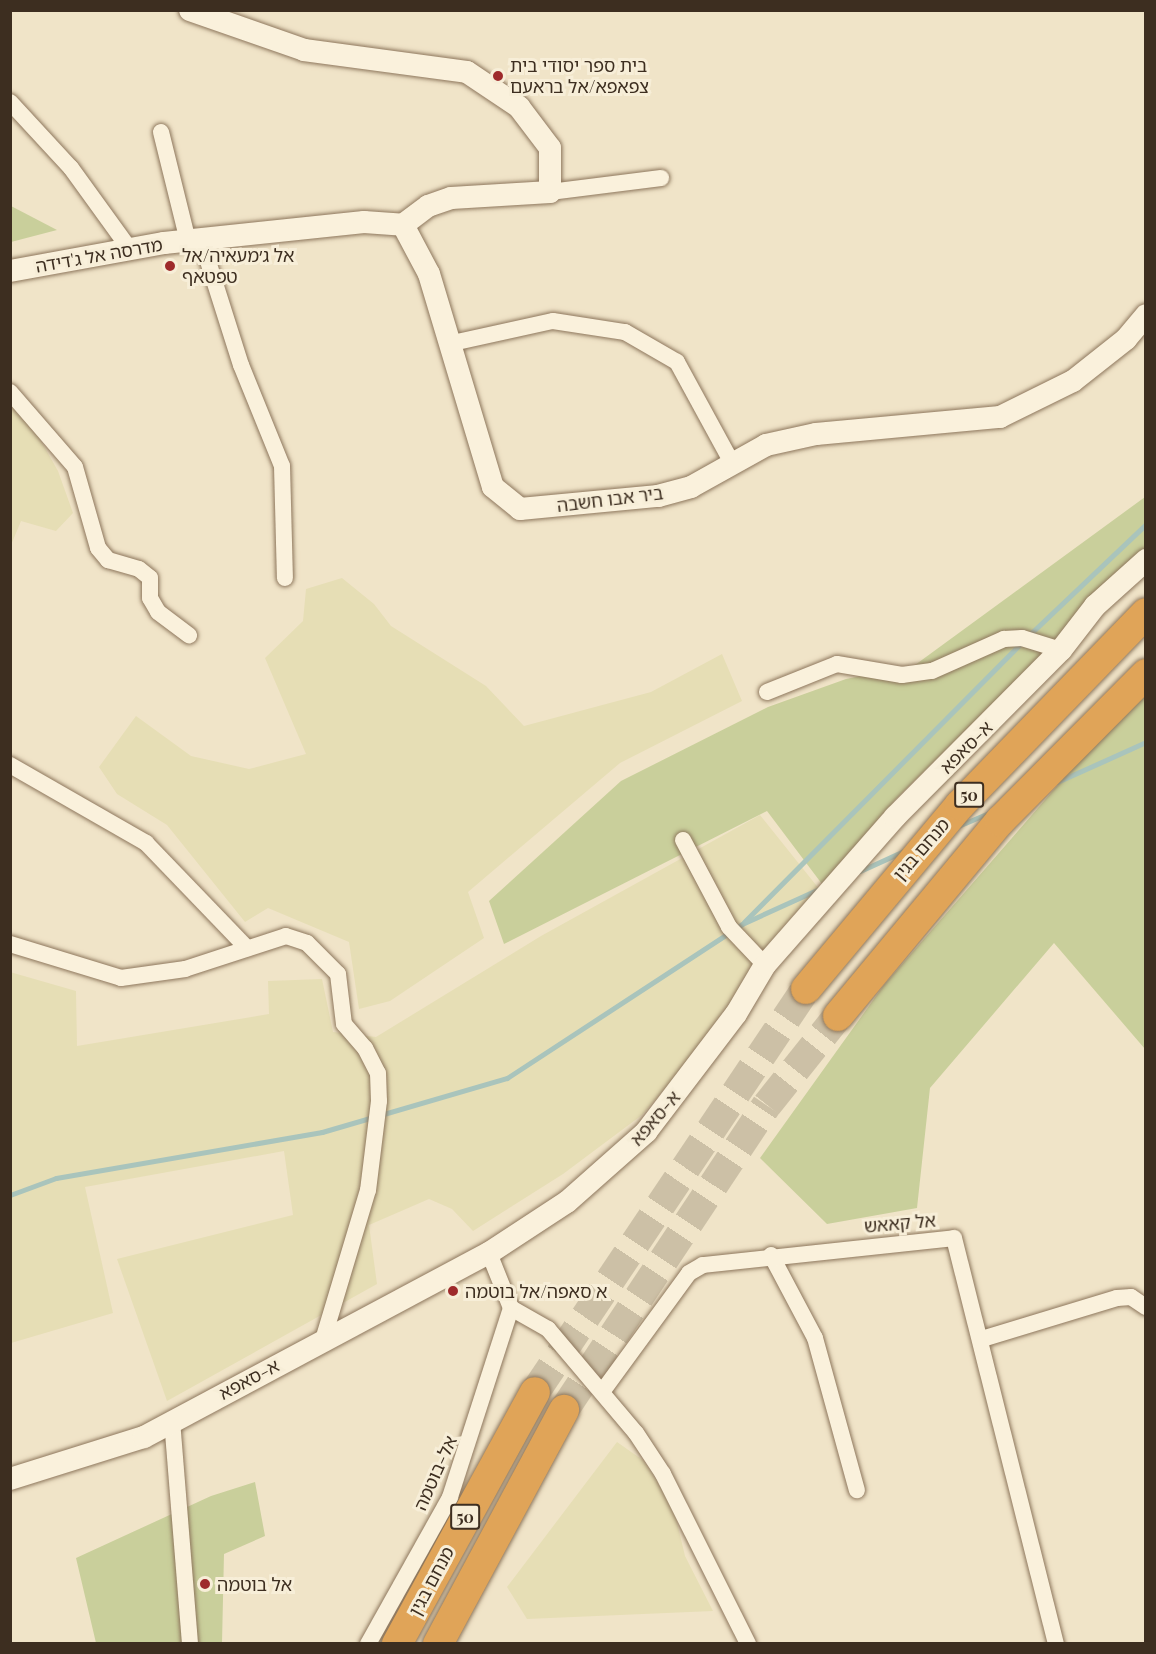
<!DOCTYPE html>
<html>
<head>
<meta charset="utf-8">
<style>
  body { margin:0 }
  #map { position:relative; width:1156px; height:1654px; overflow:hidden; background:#f0e4c8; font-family:"Playfair Display","Noto Sans Hebrew",serif }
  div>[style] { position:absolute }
  .farmland>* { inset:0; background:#e6deb5 }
  .green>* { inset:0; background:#c9cf9b }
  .stream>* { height:5px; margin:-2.5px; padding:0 2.5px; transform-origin:2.5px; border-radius:2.5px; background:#a9c4bc }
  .highway-tunnel>* { height:30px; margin-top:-15px; transform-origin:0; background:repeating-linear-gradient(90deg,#ccc0a6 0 30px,transparent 0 45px) }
  .roads { filter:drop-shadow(0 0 2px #8d765c) drop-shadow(0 0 2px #8d765c) }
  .street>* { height:16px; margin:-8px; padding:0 8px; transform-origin:8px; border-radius:8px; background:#faf1dc }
  .secondary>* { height:22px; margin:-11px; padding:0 11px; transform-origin:11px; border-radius:11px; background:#faf1dc }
  .highway>* { height:30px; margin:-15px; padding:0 15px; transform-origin:15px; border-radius:15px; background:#e0a458 }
  .dots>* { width:16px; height:16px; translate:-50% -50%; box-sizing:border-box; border:3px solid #f7eed8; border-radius:50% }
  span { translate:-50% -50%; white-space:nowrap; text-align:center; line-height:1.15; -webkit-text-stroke:6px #f7eed8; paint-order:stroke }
  .shield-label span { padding:2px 4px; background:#f7eed8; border:2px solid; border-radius:4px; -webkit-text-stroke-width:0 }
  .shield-label { font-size:16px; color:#3d2e20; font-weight:700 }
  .poi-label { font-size:18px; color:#3d2e20 }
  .left { translate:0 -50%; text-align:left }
  .street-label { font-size:18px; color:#3d2e20 }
  .frame { position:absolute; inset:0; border:12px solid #3d2e20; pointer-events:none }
</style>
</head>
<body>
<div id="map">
  <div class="farmland">
    <i style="clip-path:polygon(11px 404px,28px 418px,58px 471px,73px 513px,56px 531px,21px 521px,11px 545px)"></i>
    <i style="clip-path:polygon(342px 578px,374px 604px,391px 626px,486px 686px,524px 726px,651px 692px,722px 654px,742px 701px,620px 763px,468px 892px,484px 938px,390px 1001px,359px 1009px,349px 942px,268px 908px,245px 922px,167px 825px,117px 794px,99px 767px,136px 716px,191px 756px,249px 769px,306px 754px,265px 658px,303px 621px,306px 589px)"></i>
    <i style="clip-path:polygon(760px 815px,828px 900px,642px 1115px,563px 1174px,473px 1231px,452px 1209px,429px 1199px,369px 1225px,377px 1284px,167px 1401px,117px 1259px,293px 1215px,284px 1151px,85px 1187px,113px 1313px,11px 1343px,10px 972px,76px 991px,77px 1046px,269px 1014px,268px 981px,322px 979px,333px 1032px,376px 1037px,541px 936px)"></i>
    <i style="clip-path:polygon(617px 1442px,644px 1461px,673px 1506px,685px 1556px,713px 1611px,527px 1619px,507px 1587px)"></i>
  </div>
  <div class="green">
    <i style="clip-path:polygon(10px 206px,11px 206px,57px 230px,11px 242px)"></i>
    <i style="clip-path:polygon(1145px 497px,1145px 553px,896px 799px,822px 884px,767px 811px,504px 944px,489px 901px,621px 781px,768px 707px,846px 679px,915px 665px)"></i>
    <i style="clip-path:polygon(1145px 693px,1145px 1049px,1054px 943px,930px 1088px,917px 1208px,827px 1224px,760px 1158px,884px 985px,1084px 755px)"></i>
    <i style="clip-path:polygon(255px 1482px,265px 1536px,224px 1554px,222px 1643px,96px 1643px,76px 1558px,211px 1496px)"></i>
  </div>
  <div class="stream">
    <i style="left:1027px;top:637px;width:164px;rotate:-43.5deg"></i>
    <i style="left:1057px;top:782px;width:98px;rotate:-24.2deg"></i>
    <i style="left:958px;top:826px;width:36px;rotate:-23deg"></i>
    <i style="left:860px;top:871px;width:51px;rotate:-24.5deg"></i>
    <i style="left:744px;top:922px;width:393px;rotate:-45.2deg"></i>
    <i style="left:10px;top:1195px;width:49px;rotate:-20.3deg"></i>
    <i style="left:56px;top:1178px;width:270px;rotate:-9.8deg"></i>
    <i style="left:322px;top:1132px;width:193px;rotate:-16.3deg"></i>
    <i style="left:507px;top:1078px;width:281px;rotate:-33.2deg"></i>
    <i style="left:742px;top:924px;width:87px;rotate:-24.5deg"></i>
  </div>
  <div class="highway-tunnel">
    <i style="left:535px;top:1392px;width:486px;rotate:-56.1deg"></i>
    <i style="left:564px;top:1410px;width:366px;rotate:-56.4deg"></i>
    <i style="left:767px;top:1105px;width:114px;rotate:-51.4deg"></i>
  </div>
  <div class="roads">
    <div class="street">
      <i style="left:10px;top:102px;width:90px;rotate:47.3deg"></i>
      <i style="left:71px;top:168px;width:99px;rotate:54.1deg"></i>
      <i style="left:161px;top:132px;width:112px;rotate:76.1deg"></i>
      <i style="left:550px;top:192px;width:112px;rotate:-7.2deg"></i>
      <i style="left:201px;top:239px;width:132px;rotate:72.4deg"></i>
      <i style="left:241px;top:365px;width:109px;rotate:67.9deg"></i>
      <i style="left:282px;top:466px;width:112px;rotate:88.5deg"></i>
      <i style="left:448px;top:344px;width:107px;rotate:-12.4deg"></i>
      <i style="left:553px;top:321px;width:73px;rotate:8.7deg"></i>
      <i style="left:625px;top:332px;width:60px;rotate:30deg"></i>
      <i style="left:677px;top:362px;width:113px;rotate:61.4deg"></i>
      <i style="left:10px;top:392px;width:99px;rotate:49.1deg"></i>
      <i style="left:75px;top:467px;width:84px;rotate:74.1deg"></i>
      <i style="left:98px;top:548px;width:16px;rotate:50deg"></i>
      <i style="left:108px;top:560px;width:32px;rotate:16deg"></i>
      <i style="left:139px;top:569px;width:14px;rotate:39deg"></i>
      <i style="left:150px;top:578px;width:20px;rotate:90deg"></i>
      <i style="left:150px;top:598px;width:16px;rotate:60deg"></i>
      <i style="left:158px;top:612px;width:39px;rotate:37deg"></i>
      <i style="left:767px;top:692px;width:75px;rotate:-21.8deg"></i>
      <i style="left:837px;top:664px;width:66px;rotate:9.6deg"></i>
      <i style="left:902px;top:675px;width:30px;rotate:-8deg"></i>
      <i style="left:932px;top:671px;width:79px;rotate:-24deg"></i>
      <i style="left:1004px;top:639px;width:18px;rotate:-3deg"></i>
      <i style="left:1022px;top:638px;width:41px;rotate:17.1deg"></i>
      <i style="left:10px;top:765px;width:157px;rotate:29.8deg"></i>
      <i style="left:146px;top:843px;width:146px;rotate:46.1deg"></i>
      <i style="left:683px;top:840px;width:98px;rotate:62.1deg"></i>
      <i style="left:729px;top:927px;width:52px;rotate:46.5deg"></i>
      <i style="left:10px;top:944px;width:116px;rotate:17deg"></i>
      <i style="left:121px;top:978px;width:65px;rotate:-8deg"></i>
      <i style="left:185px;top:969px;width:106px;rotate:-18.1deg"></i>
      <i style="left:286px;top:936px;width:22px;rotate:18deg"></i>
      <i style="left:307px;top:943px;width:44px;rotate:45deg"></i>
      <i style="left:338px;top:974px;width:50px;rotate:83.2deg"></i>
      <i style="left:344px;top:1024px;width:32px;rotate:49deg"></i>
      <i style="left:365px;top:1048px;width:28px;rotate:63deg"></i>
      <i style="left:378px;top:1073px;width:28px;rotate:88deg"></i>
      <i style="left:379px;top:1101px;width:90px;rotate:97deg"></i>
      <i style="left:368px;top:1190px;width:157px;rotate:106.7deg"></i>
      <i style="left:489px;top:1253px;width:59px;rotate:68.2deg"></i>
      <i style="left:511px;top:1308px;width:43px;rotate:29.6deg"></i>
      <i style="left:548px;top:1329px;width:136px;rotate:49.8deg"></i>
      <i style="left:636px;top:1433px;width:49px;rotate:56.6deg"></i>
      <i style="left:663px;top:1474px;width:190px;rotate:63.4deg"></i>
      <i style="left:771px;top:1255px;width:94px;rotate:62.1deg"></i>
      <i style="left:815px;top:1338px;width:158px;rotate:74.6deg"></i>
      <i style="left:982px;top:1339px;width:141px;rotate:-16.9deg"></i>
      <i style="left:1117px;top:1298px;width:14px;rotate:-4deg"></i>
      <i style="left:1131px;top:1297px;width:18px;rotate:34deg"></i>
      <i style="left:602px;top:1392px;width:147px;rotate:-53.8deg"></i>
      <i style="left:689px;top:1273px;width:16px;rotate:-30deg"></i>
      <i style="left:703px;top:1265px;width:252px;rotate:-6.1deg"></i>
      <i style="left:954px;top:1238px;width:419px;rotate:75.9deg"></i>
      <i style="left:172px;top:1420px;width:225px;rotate:85.4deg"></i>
      <i style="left:368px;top:1644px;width:168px;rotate:-60.8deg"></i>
      <i style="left:450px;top:1497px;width:199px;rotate:-72.1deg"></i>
    </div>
    <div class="secondary">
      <i style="left:190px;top:10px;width:121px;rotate:19.3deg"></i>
      <i style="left:304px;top:50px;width:164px;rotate:7.7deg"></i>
      <i style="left:467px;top:72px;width:63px;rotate:33.9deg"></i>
      <i style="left:519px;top:107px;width:51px;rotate:52.9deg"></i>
      <i style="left:550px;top:148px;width:44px;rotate:90deg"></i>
      <i style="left:550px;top:192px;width:99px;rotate:176.5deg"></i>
      <i style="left:451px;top:198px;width:24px;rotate:161deg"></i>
      <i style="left:428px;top:206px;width:31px;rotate:143deg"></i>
      <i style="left:403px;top:225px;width:55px;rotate:62deg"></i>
      <i style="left:429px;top:274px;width:222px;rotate:73.3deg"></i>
      <i style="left:493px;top:487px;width:35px;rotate:39deg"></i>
      <i style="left:520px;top:509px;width:139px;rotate:-5.4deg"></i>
      <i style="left:658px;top:496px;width:34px;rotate:-15deg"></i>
      <i style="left:691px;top:487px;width:86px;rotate:-29.2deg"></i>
      <i style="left:766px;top:445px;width:51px;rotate:-12.4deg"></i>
      <i style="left:816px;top:434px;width:185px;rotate:-5.3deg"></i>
      <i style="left:1000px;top:417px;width:81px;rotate:-26.3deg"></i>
      <i style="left:1073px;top:381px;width:68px;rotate:-38.4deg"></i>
      <i style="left:1126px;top:339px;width:31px;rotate:-50deg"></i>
      <i style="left:10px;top:271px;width:157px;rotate:-10.3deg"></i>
      <i style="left:164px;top:243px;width:201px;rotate:-6deg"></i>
      <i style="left:364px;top:222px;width:39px;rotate:4deg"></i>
      <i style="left:10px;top:1479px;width:140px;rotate:-17.4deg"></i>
      <i style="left:144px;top:1437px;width:391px;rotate:-28.1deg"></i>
      <i style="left:489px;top:1253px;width:93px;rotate:-33.2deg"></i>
      <i style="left:567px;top:1202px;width:106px;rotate:-41.5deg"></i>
      <i style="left:646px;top:1132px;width:148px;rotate:-52.7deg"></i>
      <i style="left:736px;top:1014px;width:57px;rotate:-59.4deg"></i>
      <i style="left:765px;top:965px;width:197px;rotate:-48.7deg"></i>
      <i style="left:895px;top:817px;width:235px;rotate:-45.2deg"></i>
      <i style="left:1061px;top:650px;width:56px;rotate:-52.3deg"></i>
      <i style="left:1095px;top:606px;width:69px;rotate:-42deg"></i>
    </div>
    <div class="highway">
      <i style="left:806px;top:989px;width:240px;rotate:-50.1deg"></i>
      <i style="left:960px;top:805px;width:267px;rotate:-45.9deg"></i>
      <i style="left:838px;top:1016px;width:254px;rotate:-50.3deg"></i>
      <i style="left:1000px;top:821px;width:207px;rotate:-45.2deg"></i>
      <i style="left:397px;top:1644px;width:287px;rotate:-61.3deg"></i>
      <i style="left:438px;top:1644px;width:266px;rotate:-61.7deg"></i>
    </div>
  </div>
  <div class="dots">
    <i style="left:498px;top:76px;background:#9e2a2b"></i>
    <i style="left:170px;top:266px;background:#9e2a2b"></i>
    <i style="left:453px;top:1291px;background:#9e2a2b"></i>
    <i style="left:205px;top:1584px;background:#9e2a2b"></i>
  </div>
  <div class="shield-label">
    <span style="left:969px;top:795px">50</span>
    <span style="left:465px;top:1517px">50</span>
  </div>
  <div class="poi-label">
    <span class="left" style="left:510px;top:76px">בית ספר יסודי בית<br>צפאפא/אל בראעם</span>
    <span class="left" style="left:182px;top:266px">אל ג׳מעאיה/אל<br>טפטאף</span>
    <span class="left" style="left:465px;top:1291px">א סאפה/אל בוטמה</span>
    <span class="left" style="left:217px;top:1584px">אל בוטמה</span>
  </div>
  <div class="street-label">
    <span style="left:99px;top:255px;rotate:-10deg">מדרסה אל ג'דידה</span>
    <span style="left:610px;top:499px;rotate:-7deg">ביר אבו חשבה</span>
    <span style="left:966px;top:747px;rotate:-45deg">א-סאפא</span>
    <span style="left:921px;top:849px;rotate:-49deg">מנחם בגין</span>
    <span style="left:655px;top:1118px;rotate:-49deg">א-סאפא</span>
    <span style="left:900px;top:1223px;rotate:-5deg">אל קאאש</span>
    <span style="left:249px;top:1379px;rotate:-28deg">א-סאפא</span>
    <span style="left:435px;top:1473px;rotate:-66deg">אל-בוטמה</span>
    <span style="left:431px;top:1581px;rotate:-62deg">מנחם בגין</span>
  </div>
  <div class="frame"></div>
</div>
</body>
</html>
